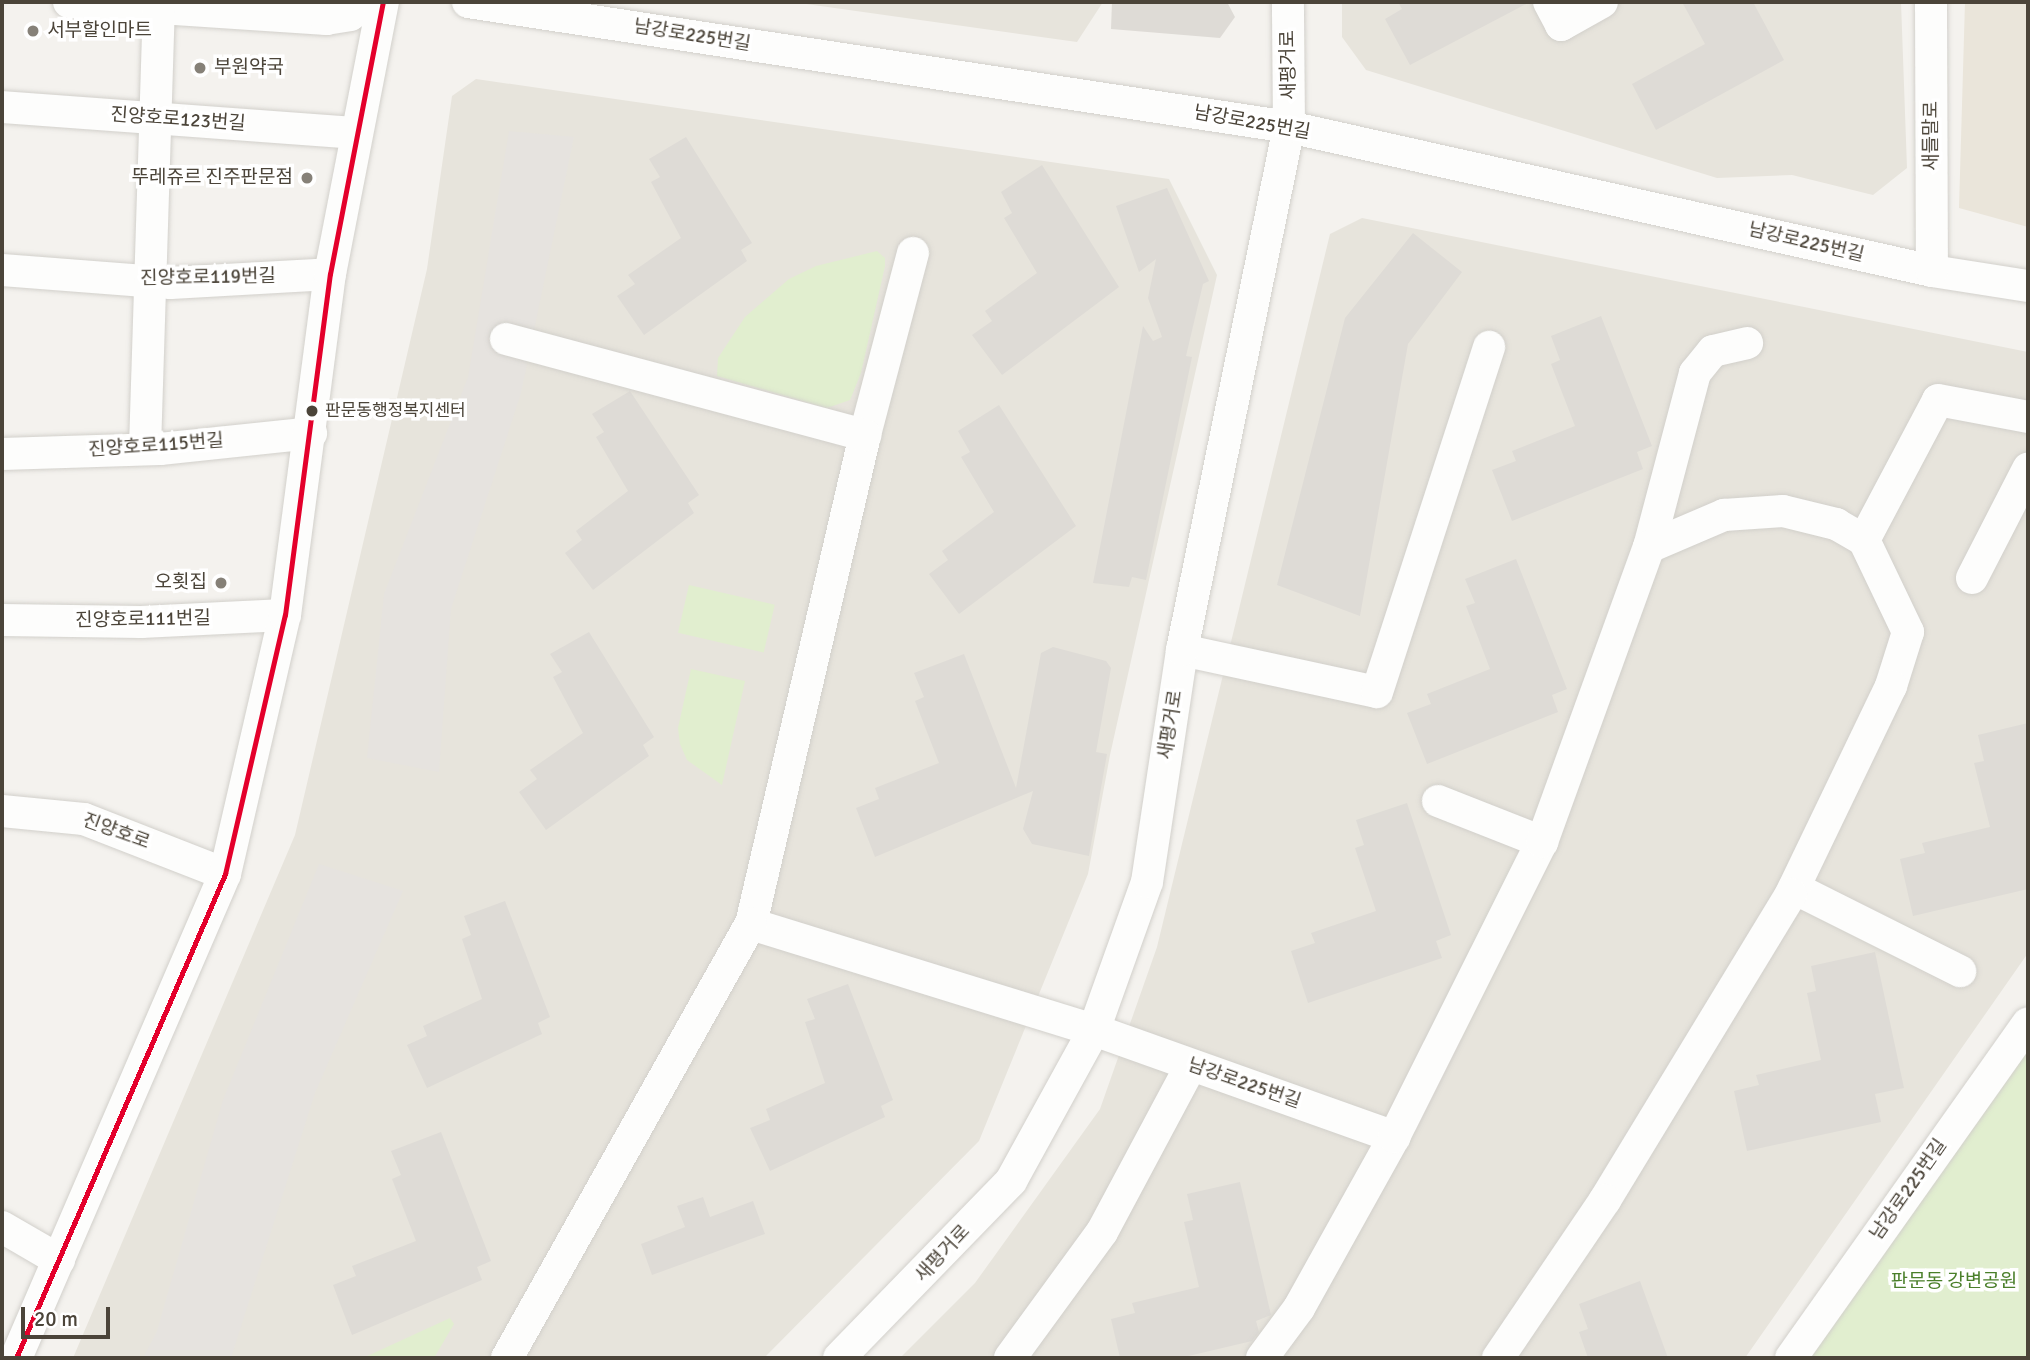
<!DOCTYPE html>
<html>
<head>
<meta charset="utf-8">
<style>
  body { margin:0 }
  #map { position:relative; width:2030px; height:1360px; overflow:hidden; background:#f4f2ee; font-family:Signika,"Noto Sans KR",sans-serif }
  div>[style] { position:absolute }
  .residential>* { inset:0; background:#e7e4dc }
  .education>* { inset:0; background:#eae5da }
  .green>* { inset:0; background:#e1eecf; transform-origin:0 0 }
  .parking>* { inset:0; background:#e6e3df }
  .building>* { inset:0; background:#dedbd6 }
  .roads { filter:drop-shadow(0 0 2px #d2d0cb) drop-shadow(0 0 2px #d2d0cb) }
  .minor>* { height:32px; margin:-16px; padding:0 16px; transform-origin:16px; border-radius:16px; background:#fdfdfc }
  .bus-1>* { height:5px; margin:-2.5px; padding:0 2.5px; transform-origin:2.5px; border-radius:2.5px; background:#e4002b }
  .dots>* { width:19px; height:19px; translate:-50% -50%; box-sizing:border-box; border:4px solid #fff; border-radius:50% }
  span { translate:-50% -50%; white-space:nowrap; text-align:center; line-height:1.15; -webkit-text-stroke:7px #fff; paint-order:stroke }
  .bus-label { font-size:17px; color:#4b4439 }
  .left { translate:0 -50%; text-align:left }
  .poi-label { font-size:19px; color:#4b4439 }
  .right { translate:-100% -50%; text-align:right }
  .street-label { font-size:19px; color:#4b4439 }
  .park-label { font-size:19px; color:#4a7f2a }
  .frame { position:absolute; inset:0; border:4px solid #4b4439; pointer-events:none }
  .scale { position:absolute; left:21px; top:1307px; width:89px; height:32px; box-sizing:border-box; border:4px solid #4b4439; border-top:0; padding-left:9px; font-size:21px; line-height:24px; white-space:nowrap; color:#4b4439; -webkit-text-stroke:5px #fff; paint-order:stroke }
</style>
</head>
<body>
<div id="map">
  <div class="residential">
    <i style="clip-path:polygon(792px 2px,1103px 2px,1077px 42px)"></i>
    <i style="clip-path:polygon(1342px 2px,1901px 2px,1907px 168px,1873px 195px,1792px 175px,1717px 178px,1366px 70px,1342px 37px)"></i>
    <i style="clip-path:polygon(476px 79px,1169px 179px,1217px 275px,1110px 755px,1088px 874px,979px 1141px,764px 1358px,73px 1358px,295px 835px,427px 269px,452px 96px)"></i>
    <i style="clip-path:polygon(1362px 218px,2028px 352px,2028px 953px,1745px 1358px,900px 1358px,975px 1283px,1100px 1109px,1157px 947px,1330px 234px)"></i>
  </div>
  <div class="education">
    <i style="clip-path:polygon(1965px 2px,2028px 2px,2028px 227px,1959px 208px)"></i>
  </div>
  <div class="green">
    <i style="clip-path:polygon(877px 251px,885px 258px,885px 266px,861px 373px,850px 400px,827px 408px,717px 376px,718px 358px,745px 317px,789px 279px,816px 266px)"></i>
    <i style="left:689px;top:585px;width:88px;height:49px;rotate:13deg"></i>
    <i style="clip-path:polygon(691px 669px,745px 681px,722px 785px,687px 760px,680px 744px,678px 728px)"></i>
    <i style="clip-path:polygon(2028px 1047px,2028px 1358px,1810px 1358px)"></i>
    <i style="clip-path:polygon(450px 1318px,454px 1324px,434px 1358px,363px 1358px)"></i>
  </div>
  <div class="parking">
    <i style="clip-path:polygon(509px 131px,574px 137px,521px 393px,451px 609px,439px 772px,367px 758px,384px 594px,468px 377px)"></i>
    <i style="clip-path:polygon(319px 864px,403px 891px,315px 1093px,231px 1358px,143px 1358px,157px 1331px,223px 1100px)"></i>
  </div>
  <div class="building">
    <i style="clip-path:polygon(1112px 2px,1227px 2px,1235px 17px,1220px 38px,1111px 29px)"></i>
    <i style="clip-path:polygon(1398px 2px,1530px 2px,1410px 65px,1385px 19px,1402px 9px)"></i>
    <i style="clip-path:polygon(1682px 2px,1753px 2px,1784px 60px,1656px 130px,1632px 84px,1705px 44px)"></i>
    <i style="clip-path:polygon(686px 137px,752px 243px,741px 250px,747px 261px,644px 335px,617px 296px,635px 284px,628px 275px,681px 238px,651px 182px,660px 177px,649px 159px)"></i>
    <i style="clip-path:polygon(1042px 165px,1119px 287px,1002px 375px,972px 335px,992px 321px,985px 311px,1037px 273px,1004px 218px,1012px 213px,1001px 192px)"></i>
    <i style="clip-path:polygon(1167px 188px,1209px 281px,1203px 284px,1186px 356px,1192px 357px,1146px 580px,1132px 577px,1129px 587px,1093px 583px,1143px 326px,1153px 341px,1162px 337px,1148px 298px,1156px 259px,1139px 272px,1116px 206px)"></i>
    <i style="clip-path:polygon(1413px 233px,1462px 272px,1408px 344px,1360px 616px,1277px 585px,1345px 318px)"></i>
    <i style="clip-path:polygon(1601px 316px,1652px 446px,1637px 452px,1643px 469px,1512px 521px,1492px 470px,1516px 461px,1512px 451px,1575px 426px,1551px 364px,1560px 360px,1551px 336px)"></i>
    <i style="clip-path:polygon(630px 391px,699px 495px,688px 503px,694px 513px,593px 590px,565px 553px,582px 540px,576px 531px,628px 491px,596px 437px,604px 432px,592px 414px)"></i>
    <i style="clip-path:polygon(999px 405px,1076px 526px,959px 614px,929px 574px,948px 560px,942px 551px,994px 512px,961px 457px,970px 452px,958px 431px)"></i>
    <i style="clip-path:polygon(1516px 559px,1567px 689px,1552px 695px,1558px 712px,1427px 764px,1407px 713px,1431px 704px,1427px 694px,1490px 669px,1466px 606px,1475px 603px,1465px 579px)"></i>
    <i style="clip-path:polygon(589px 632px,654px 737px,643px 745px,649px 756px,546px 830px,519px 792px,537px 779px,530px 770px,583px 733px,553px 677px,562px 672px,550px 654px)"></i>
    <i style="clip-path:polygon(1053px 647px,1106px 661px,1111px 668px,1096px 752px,1107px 754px,1089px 856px,1032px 844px,1023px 829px,1033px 791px,875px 857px,856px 808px,879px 799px,875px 788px,939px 763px,915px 701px,924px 697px,914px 673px,964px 654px,1016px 788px,1041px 653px)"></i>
    <i style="clip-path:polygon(2028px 723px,2028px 889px,1913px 916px,1900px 859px,1925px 853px,1922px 843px,1990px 827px,1974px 763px,1984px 761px,1978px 735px)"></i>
    <i style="clip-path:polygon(1407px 803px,1451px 935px,1436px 941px,1442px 958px,1308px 1003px,1291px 951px,1315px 943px,1311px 933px,1376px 911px,1355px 848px,1364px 845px,1356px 820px)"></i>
    <i style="clip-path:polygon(505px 901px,550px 1017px,538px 1023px,542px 1034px,427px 1088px,407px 1045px,427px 1036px,423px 1026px,482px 999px,462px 939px,471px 935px,464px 916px)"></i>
    <i style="clip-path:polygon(1875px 952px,1904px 1088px,1875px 1094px,1881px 1122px,1747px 1151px,1734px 1091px,1759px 1085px,1756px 1075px,1821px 1060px,1807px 993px,1816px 991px,1811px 966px)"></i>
    <i style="clip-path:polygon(848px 984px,893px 1100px,881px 1106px,885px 1117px,770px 1171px,750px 1128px,770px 1120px,766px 1109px,825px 1083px,805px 1022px,815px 1019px,807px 999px)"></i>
    <i style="clip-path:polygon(441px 1132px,491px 1261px,477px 1267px,482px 1280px,352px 1335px,333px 1285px,356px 1276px,352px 1266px,416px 1241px,392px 1179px,401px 1175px,391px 1151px)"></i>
    <i style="clip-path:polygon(1240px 1182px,1271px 1315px,1256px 1321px,1259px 1332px,1252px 1341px,1180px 1358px,1120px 1358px,1111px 1319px,1135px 1313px,1132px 1303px,1199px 1287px,1184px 1222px,1193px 1220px,1187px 1194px)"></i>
    <i style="clip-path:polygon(703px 1197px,710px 1217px,753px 1201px,765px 1234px,652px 1275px,641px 1244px,685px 1227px,677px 1206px)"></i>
    <i style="clip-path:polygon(1640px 1281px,1668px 1358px,1588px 1358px,1579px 1332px,1588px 1329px,1579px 1304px)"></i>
  </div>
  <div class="roads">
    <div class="minor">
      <i style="left:69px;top:2px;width:258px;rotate:3.8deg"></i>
      <i style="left:326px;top:19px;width:24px;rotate:-9deg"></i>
      <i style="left:350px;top:15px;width:22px;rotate:-36deg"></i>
      <i style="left:468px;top:2px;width:830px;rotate:8.66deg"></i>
      <i style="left:1289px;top:127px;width:659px;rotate:12.62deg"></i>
      <i style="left:1932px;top:271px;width:97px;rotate:8.9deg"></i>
      <i style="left:1549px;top:2px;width:26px;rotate:62deg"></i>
      <i style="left:1561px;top:25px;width:47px;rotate:-29.3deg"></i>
      <i style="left:1931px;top:2px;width:269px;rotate:89.8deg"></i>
      <i style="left:2px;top:107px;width:354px;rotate:4.2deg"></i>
      <i style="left:913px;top:253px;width:188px;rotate:104.8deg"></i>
      <i style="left:865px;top:435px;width:502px;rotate:103.12deg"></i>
      <i style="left:751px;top:924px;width:359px;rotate:17.2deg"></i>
      <i style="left:1094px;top:1030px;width:319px;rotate:19.6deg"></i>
      <i style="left:2px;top:270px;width:169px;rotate:4.4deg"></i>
      <i style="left:171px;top:283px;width:159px;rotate:-3.2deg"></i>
      <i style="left:506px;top:339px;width:372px;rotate:15deg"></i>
      <i style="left:145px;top:448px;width:446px;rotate:-88.2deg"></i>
      <i style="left:2px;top:454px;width:158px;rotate:-1.8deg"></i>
      <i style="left:160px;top:449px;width:152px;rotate:-6deg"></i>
      <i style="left:1864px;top:540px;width:158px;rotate:-62.1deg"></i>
      <i style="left:1938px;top:400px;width:92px;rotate:10.7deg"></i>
      <i style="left:1649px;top:547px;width:180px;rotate:-75.2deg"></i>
      <i style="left:1695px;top:373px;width:28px;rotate:-51deg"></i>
      <i style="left:1713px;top:351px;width:35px;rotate:-13deg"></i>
      <i style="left:1972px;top:578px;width:123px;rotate:-62.8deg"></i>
      <i style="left:2px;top:620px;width:139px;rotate:0.8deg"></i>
      <i style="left:141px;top:622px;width:144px;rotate:-2.8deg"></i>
      <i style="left:1182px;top:650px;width:199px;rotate:12.2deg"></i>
      <i style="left:1377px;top:692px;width:363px;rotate:-72deg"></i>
      <i style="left:1438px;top:801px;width:112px;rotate:21.5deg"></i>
      <i style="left:2px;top:811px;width:82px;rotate:5.6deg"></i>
      <i style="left:84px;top:819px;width:151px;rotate:21.3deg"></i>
      <i style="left:1794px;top:888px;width:186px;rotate:26.6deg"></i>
      <i style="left:2px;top:1227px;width:66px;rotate:30.1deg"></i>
      <i style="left:16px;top:1358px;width:527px;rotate:-66.64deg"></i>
      <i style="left:225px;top:874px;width:266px;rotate:-77deg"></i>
      <i style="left:285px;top:615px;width:344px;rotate:-82.5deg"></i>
      <i style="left:330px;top:274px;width:277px;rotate:-79deg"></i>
      <i style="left:507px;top:1358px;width:498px;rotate:-60.7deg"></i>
      <i style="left:839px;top:1358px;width:247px;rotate:-45.8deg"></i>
      <i style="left:1011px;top:1181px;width:172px;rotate:-61.2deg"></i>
      <i style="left:1094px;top:1030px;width:157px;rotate:-70.3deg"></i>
      <i style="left:1147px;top:882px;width:235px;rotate:-81.4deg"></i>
      <i style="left:1182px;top:650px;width:534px;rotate:-78.44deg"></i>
      <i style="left:1289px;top:127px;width:125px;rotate:-90.5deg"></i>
      <i style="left:1010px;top:1358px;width:156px;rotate:-53.9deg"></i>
      <i style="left:1102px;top:1232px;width:189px;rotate:-61.9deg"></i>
      <i style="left:1262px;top:1358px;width:62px;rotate:-53.5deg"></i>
      <i style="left:1299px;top:1308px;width:196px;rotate:-60.9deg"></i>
      <i style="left:1394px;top:1137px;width:330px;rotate:-63.4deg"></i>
      <i style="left:1542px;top:842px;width:314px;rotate:-70.1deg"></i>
      <i style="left:1649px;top:547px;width:82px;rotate:-23.1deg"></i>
      <i style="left:1724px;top:515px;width:59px;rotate:-3.9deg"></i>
      <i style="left:1783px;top:511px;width:55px;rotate:13.8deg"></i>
      <i style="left:1836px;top:524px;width:32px;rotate:30deg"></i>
      <i style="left:1864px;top:540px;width:102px;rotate:64.4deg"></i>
      <i style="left:1908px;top:632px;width:57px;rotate:107.5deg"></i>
      <i style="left:1891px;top:686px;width:231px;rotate:115.7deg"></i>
      <i style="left:1791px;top:894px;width:358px;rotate:121.3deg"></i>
      <i style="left:1605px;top:1200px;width:191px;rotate:124.1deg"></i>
      <i style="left:1791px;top:1358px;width:410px;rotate:-54.7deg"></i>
    </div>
  </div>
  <div class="bus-1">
    <i style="left:16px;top:1358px;width:527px;rotate:-66.64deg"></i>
    <i style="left:225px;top:874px;width:266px;rotate:-77deg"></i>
    <i style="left:285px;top:615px;width:344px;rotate:-82.5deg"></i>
    <i style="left:330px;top:274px;width:277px;rotate:-79deg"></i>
  </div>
  <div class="dots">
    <i style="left:33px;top:31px;background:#868178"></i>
    <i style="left:200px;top:68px;background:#868178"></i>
    <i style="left:307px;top:178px;background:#868178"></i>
    <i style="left:312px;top:411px;background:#4b4439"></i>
    <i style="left:221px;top:583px;background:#868178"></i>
  </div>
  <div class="bus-label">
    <span class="left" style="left:325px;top:411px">판문동행정복지센터</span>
  </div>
  <div class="poi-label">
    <span class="left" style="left:47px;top:31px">서부할인마트</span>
    <span class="left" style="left:214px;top:68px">부원약국</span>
    <span class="right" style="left:293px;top:178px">뚜레쥬르 진주판문점</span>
    <span class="right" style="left:207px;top:583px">오횟집</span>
  </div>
  <div class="street-label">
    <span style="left:692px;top:36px;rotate:9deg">남강로225번길</span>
    <span style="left:1289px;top:65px;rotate:-91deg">새평거로</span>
    <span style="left:178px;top:120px;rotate:4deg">진양호로123번길</span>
    <span style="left:1252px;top:123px;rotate:10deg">남강로225번길</span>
    <span style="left:1932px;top:136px;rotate:-90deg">새들말로</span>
    <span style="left:1806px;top:243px;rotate:13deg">남강로225번길</span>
    <span style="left:208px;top:278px;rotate:-1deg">진양호로119번길</span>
    <span style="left:156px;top:446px;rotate:-4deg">진양호로115번길</span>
    <span style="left:143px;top:620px;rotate:-1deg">진양호로111번길</span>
    <span style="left:1171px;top:725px;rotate:-81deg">새평거로</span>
    <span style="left:116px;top:832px;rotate:20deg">진양호로</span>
    <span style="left:1244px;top:1084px;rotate:19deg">남강로225번길</span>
    <span style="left:1909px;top:1190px;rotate:-55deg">남강로225번길</span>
    <span style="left:943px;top:1254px;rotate:-47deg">새평거로</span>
  </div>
  <div class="park-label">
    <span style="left:1954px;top:1282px">판문동 강변공원</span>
  </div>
  <div class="frame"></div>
  <div class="scale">20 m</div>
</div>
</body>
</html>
